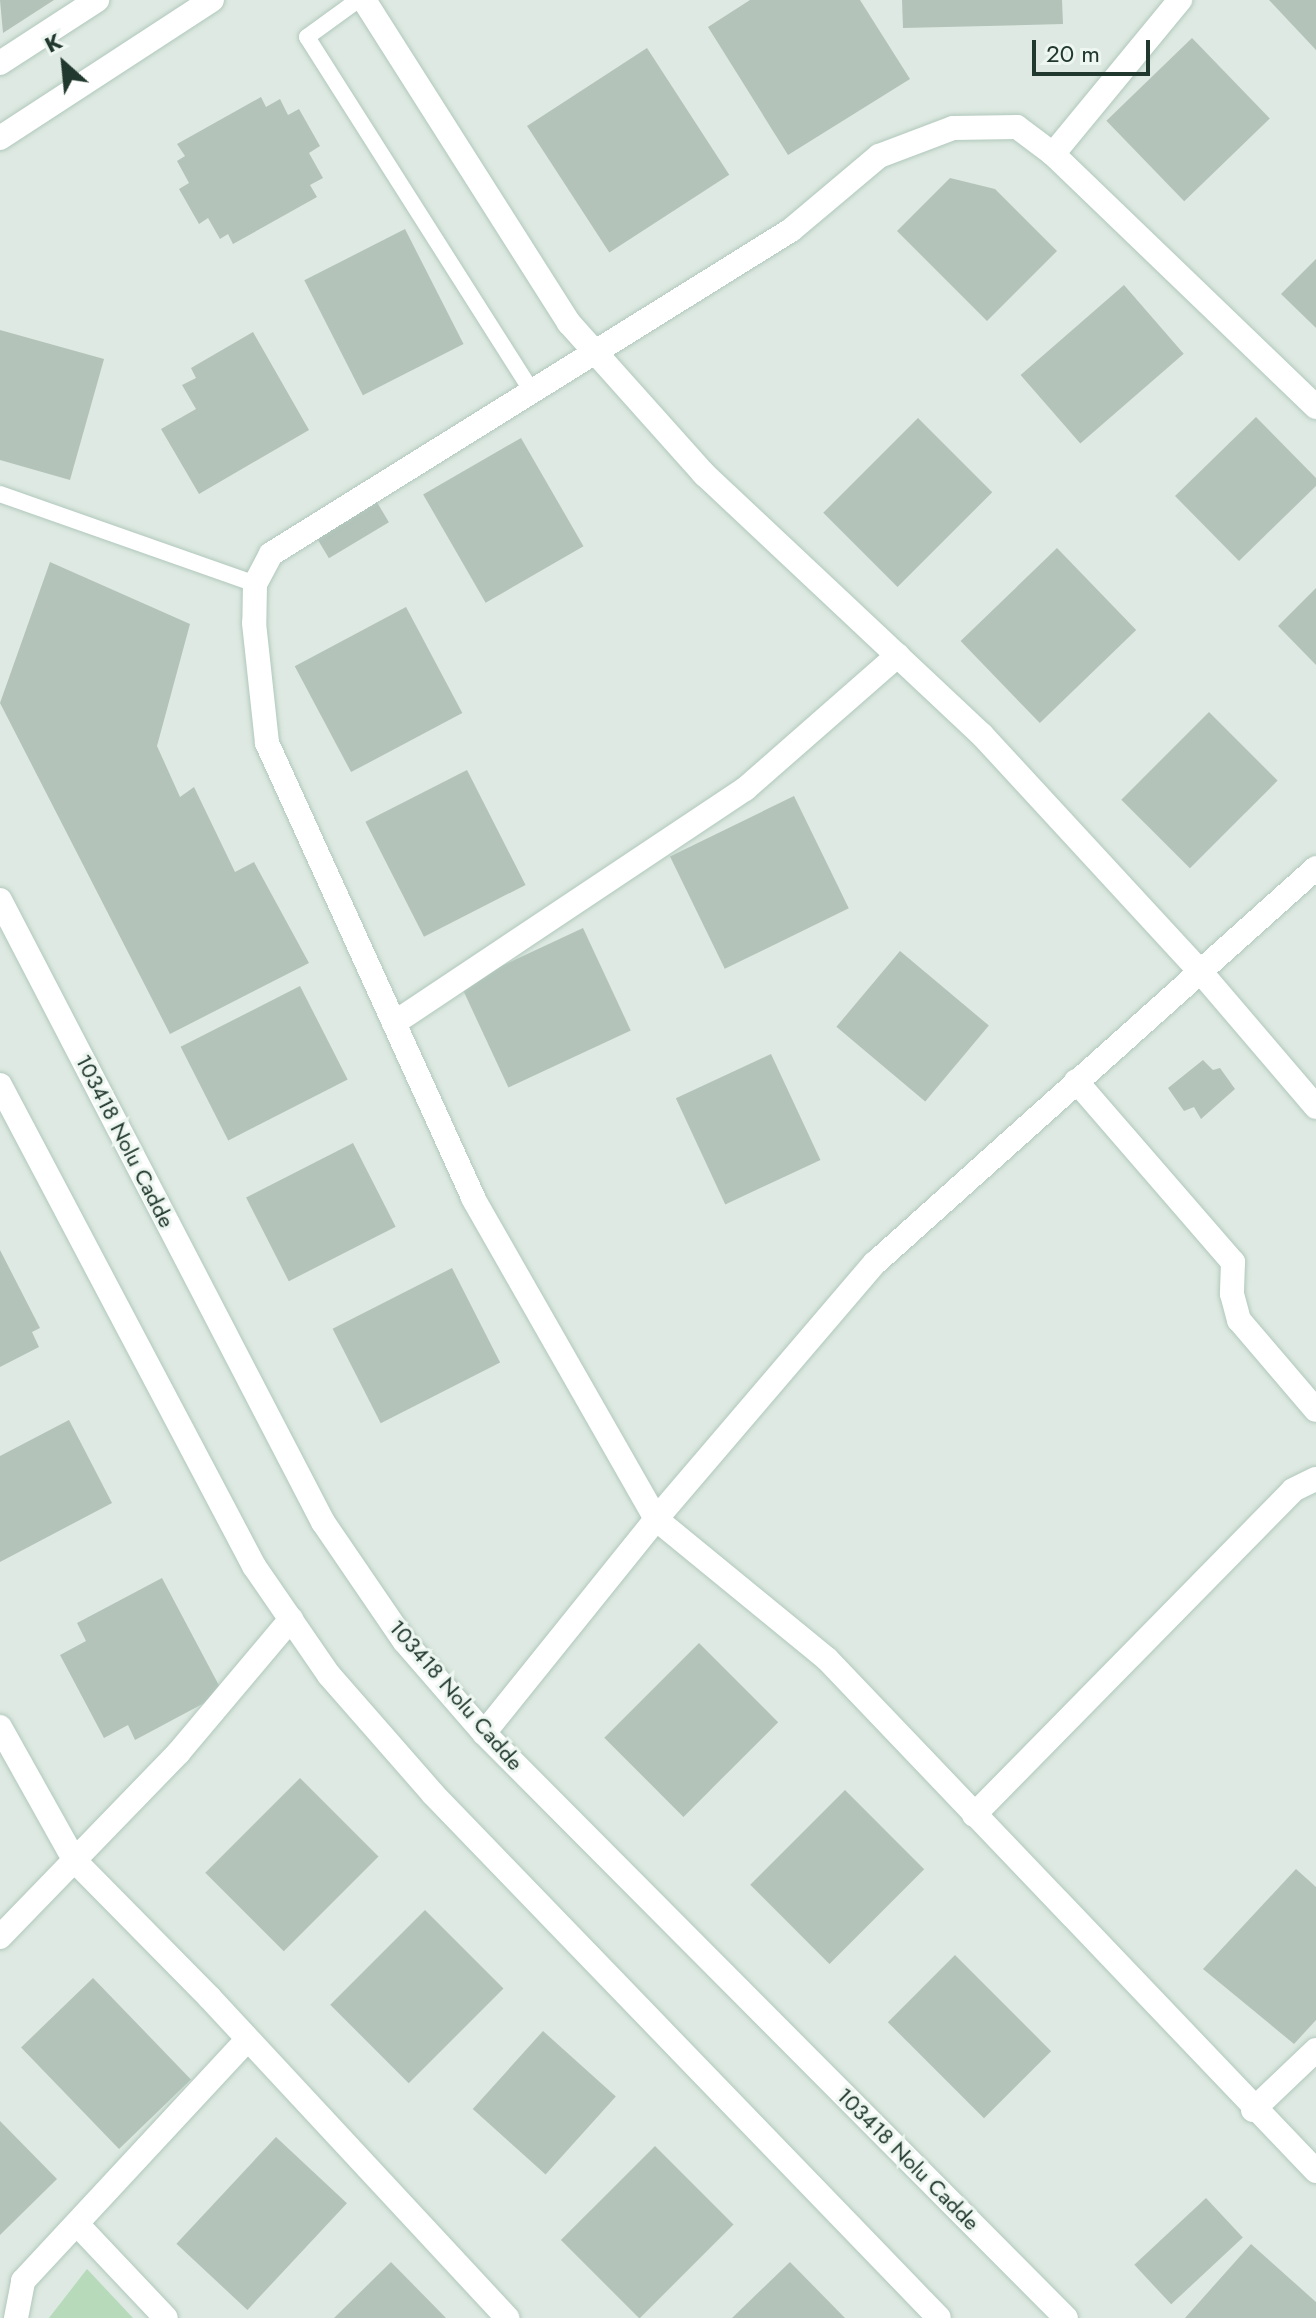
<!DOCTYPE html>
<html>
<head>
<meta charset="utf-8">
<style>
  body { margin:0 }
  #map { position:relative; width:1316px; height:2318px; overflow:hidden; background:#dde9e2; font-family:Jost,sans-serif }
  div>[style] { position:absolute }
  .green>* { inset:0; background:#b6daba }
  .building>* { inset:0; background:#b3c3ba; transform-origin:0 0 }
  .roads { filter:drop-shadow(0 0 2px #b1c8bc) drop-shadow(0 0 2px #b1c8bc) }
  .lane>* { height:16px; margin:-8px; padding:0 8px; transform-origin:8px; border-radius:8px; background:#fff }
  .street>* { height:24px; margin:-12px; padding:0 12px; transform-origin:12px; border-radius:12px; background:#fff }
  .secondary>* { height:24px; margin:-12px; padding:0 12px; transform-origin:12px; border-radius:12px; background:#fff }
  span { translate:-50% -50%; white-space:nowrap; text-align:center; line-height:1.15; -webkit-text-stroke:6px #edf6f0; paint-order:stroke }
  .street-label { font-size:22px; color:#20382d }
  .north { position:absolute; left:24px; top:24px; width:80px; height:80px; -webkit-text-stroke:6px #edf6f0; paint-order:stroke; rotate:333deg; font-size:22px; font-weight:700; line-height:32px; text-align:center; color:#20382d }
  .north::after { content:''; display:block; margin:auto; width:28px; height:36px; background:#20382d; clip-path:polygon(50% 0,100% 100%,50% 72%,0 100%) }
  .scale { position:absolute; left:1032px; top:40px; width:118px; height:36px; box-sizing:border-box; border:4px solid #20382d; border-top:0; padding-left:10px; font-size:24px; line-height:28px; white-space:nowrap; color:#20382d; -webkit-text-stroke:6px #edf6f0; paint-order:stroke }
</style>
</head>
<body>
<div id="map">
  <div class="green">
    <i style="clip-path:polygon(87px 2269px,133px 2318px,49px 2318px)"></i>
  </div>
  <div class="building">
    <i style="clip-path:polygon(0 0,54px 0,3px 33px)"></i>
    <i style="clip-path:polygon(750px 0,860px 0,910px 79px,788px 155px,708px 27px)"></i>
    <i style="clip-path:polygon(902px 0,1062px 0,1063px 24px,903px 28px)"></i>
    <i style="clip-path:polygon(1269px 0,1316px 0,1316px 50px)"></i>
    <i style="left:1192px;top:38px;width:112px;height:119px;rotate:46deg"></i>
    <i style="left:647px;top:48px;width:151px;height:143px;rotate:57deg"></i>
    <i style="clip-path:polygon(261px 97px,266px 107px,280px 99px,288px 115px,299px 109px,320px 146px,309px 153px,323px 178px,310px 185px,317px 197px,233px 244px,228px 234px,220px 239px,208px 218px,199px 224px,179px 189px,189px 183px,177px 161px,185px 156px,177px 144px)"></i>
    <i style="clip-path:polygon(950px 178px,995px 189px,1057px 251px,987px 321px,897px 231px)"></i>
    <i style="left:405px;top:229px;width:129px;height:113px;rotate:63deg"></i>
    <i style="clip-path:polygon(1316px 259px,1316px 328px,1281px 294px)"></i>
    <i style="left:1124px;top:285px;width:91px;height:137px;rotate:49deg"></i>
    <i style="clip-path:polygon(0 330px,104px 359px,70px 480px,0 460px)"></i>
    <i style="clip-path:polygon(253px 332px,309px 430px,199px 494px,161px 429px,196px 409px,182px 385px,196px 378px,191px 368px)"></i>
    <i style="clip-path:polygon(1256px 417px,1316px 478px,1316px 486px,1239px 561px,1175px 496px)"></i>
    <i style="left:918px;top:418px;width:105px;height:134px;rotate:45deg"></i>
    <i style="left:521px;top:438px;width:125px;height:113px;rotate:60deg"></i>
    <i style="left:375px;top:499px;width:27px;height:70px;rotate:59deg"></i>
    <i style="left:1057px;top:548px;width:114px;height:134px;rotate:46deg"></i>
    <i style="clip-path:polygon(50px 562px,190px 624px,157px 746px,180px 797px,194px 787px,235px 872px,254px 862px,309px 963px,170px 1034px,0 703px)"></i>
    <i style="clip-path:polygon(1316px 588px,1316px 665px,1278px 626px)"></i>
    <i style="left:406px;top:607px;width:120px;height:126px;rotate:62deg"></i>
    <i style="left:1209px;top:712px;width:97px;height:124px;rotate:45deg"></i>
    <i style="left:467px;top:770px;width:129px;height:114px;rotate:63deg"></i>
    <i style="left:794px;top:796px;width:125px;height:138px;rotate:64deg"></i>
    <i style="left:583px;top:928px;width:113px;height:135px;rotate:65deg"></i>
    <i style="left:900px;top:951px;width:116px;height:99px;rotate:40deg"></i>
    <i style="left:300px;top:986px;width:105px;height:134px;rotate:63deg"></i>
    <i style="left:771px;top:1054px;width:117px;height:105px;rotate:65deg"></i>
    <i style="clip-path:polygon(1203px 1060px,1213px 1070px,1220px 1068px,1235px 1089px,1201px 1119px,1194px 1107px,1184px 1111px,1168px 1088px)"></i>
    <i style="left:353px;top:1143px;width:94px;height:120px;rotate:63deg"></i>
    <i style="clip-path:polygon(0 1250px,40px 1328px,32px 1332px,39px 1347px,0 1367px)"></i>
    <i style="left:452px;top:1268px;width:106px;height:134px;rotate:63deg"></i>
    <i style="clip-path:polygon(69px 1420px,112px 1503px,0 1562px,0 1456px)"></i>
    <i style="clip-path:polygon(162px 1578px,223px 1693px,135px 1740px,128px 1725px,104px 1738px,60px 1655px,86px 1641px,77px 1623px)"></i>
    <i style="left:699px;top:1643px;width:112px;height:134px;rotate:45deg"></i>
    <i style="left:300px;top:1778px;width:111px;height:134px;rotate:45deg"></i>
    <i style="left:845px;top:1790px;width:112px;height:134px;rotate:45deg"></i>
    <i style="clip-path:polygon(1296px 1869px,1316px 1887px,1316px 2020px,1294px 2044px,1203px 1969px)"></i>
    <i style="left:425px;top:1910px;width:111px;height:134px;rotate:45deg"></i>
    <i style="left:955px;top:1955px;width:136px;height:95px;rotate:45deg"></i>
    <i style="left:93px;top:1978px;width:141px;height:100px;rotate:46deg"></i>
    <i style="left:543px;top:2031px;width:98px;height:105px;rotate:42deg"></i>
    <i style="clip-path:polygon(0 2121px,57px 2179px,0 2235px)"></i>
    <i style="left:276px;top:2137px;width:97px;height:146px;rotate:43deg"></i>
    <i style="left:655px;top:2146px;width:111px;height:133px;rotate:45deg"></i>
    <i style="left:1206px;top:2198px;width:54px;height:98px;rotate:47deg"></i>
    <i style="clip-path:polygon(1251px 2244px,1316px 2302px,1316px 2318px,1185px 2318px)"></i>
    <i style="clip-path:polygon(391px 2262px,446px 2318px,334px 2318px)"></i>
    <i style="clip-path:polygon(790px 2262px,845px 2318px,732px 2318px)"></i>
  </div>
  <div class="roads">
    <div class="lane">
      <i style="left:358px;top:0;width:63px;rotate:144deg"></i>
      <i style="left:307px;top:37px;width:420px;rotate:57.6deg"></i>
      <i style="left:0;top:494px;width:270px;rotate:19.4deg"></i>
    </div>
    <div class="street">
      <i style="left:364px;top:0;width:383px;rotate:57.6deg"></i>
      <i style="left:569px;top:323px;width:203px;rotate:48.2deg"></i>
      <i style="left:704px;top:474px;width:381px;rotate:43.2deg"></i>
      <i style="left:982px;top:735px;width:320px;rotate:47.3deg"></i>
      <i style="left:1199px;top:970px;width:180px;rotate:49.5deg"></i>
      <i style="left:1053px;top:154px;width:200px;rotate:-50.5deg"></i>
      <i style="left:1316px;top:407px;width:365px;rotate:-136.1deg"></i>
      <i style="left:1053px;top:154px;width:45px;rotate:-143.1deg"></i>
      <i style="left:1017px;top:127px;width:64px;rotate:179.1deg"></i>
      <i style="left:953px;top:128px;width:79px;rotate:159.3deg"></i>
      <i style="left:879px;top:156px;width:115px;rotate:139.9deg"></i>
      <i style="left:791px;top:230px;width:613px;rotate:148.07deg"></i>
      <i style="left:271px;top:554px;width:34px;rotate:118deg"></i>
      <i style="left:255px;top:584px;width:39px;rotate:91deg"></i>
      <i style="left:254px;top:623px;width:121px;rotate:83.8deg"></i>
      <i style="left:267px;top:743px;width:499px;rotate:65.6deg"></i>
      <i style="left:473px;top:1198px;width:369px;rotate:60.3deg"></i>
      <i style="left:656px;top:1519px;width:221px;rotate:39.3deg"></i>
      <i style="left:827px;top:1659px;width:708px;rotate:46.32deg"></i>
      <i style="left:394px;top:1023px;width:422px;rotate:-33.7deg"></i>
      <i style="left:745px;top:789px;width:203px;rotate:-41.2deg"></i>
      <i style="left:1076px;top:1081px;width:240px;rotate:49.1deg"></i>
      <i style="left:1233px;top:1262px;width:32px;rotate:92deg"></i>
      <i style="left:1232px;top:1294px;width:27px;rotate:75deg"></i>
      <i style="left:1239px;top:1320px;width:118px;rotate:49.5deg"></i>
      <i style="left:0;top:1727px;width:154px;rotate:60.8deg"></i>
      <i style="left:75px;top:1861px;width:192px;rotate:45.4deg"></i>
      <i style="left:210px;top:1998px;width:437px;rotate:47.1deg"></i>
      <i style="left:484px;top:1733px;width:275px;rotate:-51.2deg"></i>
      <i style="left:656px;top:1519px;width:337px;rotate:-49.5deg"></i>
      <i style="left:875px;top:1263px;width:592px;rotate:-41.85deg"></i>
      <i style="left:974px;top:1815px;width:455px;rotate:-45.5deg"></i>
      <i style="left:1293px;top:1490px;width:25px;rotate:-26deg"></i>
      <i style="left:0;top:1937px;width:257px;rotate:-45.9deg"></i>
      <i style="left:179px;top:1752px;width:174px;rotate:-49.9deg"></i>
      <i style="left:1253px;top:2110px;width:87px;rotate:-43.6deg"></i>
      <i style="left:77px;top:2224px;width:129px;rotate:46.6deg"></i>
      <i style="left:16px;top:2318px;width:38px;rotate:-79deg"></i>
      <i style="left:23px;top:2281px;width:330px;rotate:-47.1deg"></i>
    </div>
    <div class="secondary">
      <i style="left:0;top:63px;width:116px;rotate:-33deg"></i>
      <i style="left:0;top:138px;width:253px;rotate:-33.1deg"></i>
      <i style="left:0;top:900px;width:701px;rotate:62.56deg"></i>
      <i style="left:323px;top:1522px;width:145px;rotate:55.7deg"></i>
      <i style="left:405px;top:1642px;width:121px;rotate:49deg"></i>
      <i style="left:484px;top:1733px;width:825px;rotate:45.15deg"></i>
      <i style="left:0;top:1085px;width:544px;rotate:62.16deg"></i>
      <i style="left:254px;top:1566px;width:132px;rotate:55.5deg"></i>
      <i style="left:329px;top:1675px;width:158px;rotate:48.8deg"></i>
      <i style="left:433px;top:1794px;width:728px;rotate:46deg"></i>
    </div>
  </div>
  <div class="street-label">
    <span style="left:125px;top:1141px;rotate:63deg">103418 Nolu Cadde</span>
    <span style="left:456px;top:1695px;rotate:49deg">103418 Nolu Cadde</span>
    <span style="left:908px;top:2159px;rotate:45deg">103418 Nolu Cadde</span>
  </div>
  <div class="north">K</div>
  <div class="scale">20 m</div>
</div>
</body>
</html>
